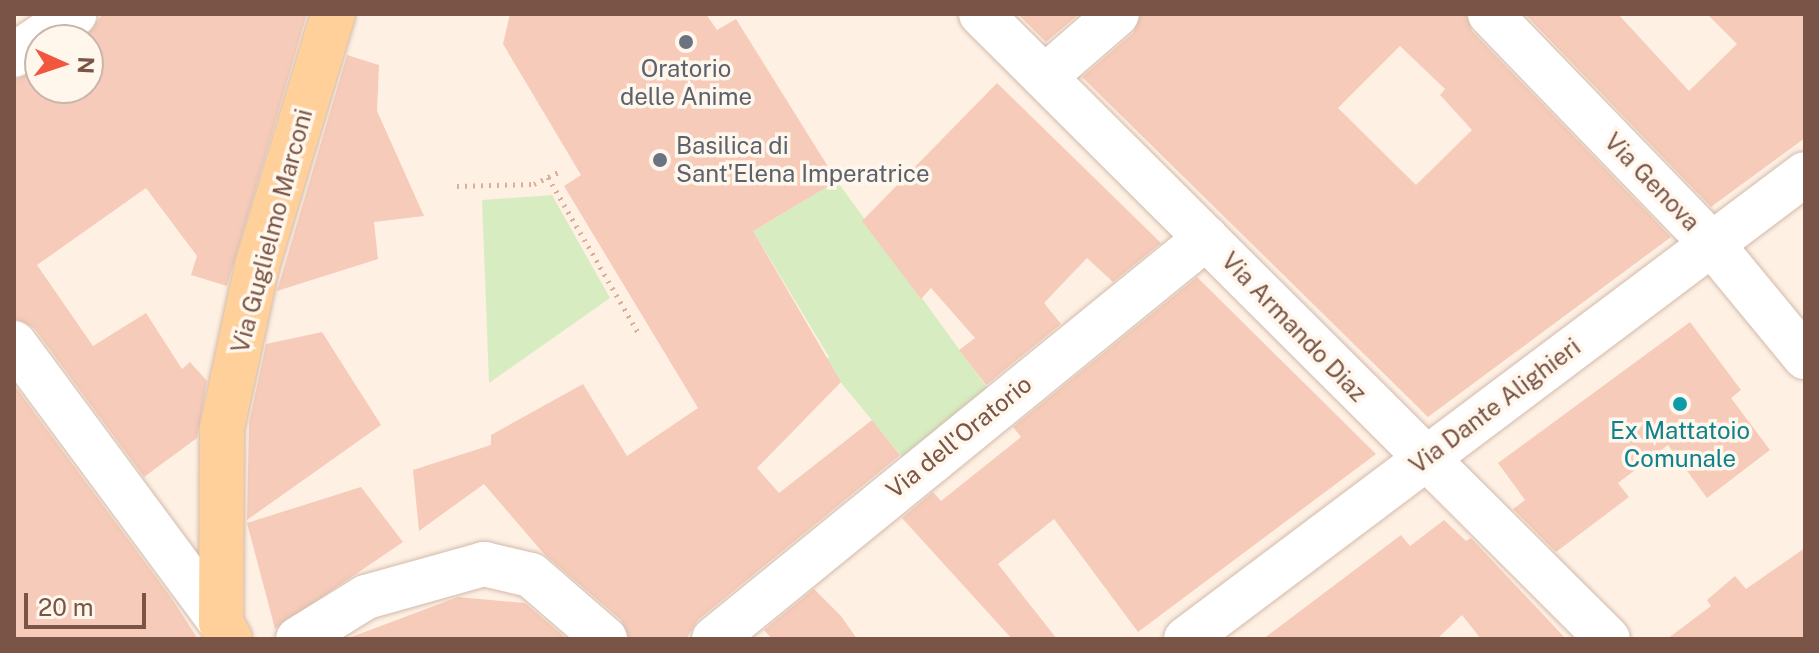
<!DOCTYPE html>
<html>
<head>
<meta charset="utf-8">
<style>
  body { margin:0 }
  #map { position:relative; width:1819px; height:653px; overflow:hidden; background:#fef1e4; font-family:"Public Sans",sans-serif }
  div>[style] { position:absolute }
  .green>* { inset:0; background:#d7edc1 }
  .building>* { inset:0; background:#f6cbb9 }
  .path>* { height:5px; margin-top:-2.5px; transform-origin:0; background:repeating-linear-gradient(90deg,#dbae9c 0 2px,transparent 0 8px) }
  .roads { filter:drop-shadow(0 0 2px #d3baab) drop-shadow(0 0 2px #d3baab) }
  .minor>* { height:44px; margin:-22px; padding:0 22px; transform-origin:22px; border-radius:22px; background:#fff }
  .major>* { height:44px; margin:-22px; padding:0 22px; transform-origin:22px; border-radius:22px; background:#ffd09a }
  .dots>* { width:22px; height:22px; translate:-50% -50%; box-sizing:border-box; border:4px solid #fff6ec; border-radius:50% }
  span { translate:-50% -50%; white-space:nowrap; text-align:center; line-height:1.15; -webkit-text-stroke:7px #fff6ec; paint-order:stroke }
  .worship-label { font-size:24px; color:#5b616d }
  .left { translate:0 -50%; text-align:left }
  .street-label { font-size:24px; color:#795447 }
  .culture-label { font-size:24px; color:#0d838f }
  .frame { position:absolute; inset:0; border:16px solid #795447; pointer-events:none }
  .north { position:absolute; left:24px; top:24px; width:80px; height:80px; box-sizing:border-box; background:#fff6ec; border:2px solid #c9b5aa; border-radius:50%; rotate:93deg; font-size:22px; font-weight:700; line-height:32px; text-align:center; color:#795447 }
  .north::after { content:''; display:block; margin:auto; width:28px; height:36px; background:#f2563e; clip-path:polygon(50% 0,100% 100%,50% 72%,0 100%) }
  .scale { position:absolute; left:24px; top:593px; width:122px; height:36px; box-sizing:border-box; border:4px solid #795447; border-top:0; padding-left:10px; font-size:24px; line-height:28px; white-space:nowrap; color:#795447; -webkit-text-stroke:6px #fff6ec; paint-order:stroke }
</style>
</head>
<body>
<div id="map">
  <div class="green">
    <i style="clip-path:polygon(837px 181px,988px 389px,903px 458px,824px 362px,829px 357px,753px 231px)"></i>
    <i style="clip-path:polygon(552px 195px,610px 298px,489px 383px,482px 200px)"></i>
  </div>
  <div class="building">
    <i style="clip-path:polygon(103px 14px,307px 14px,227px 286px,191px 275px,197px 256px,146px 188px,37px 265px,93px 346px,146px 313px,182px 369px,190px 362px,207px 381px,197px 438px,144px 477px,34px 328px,14px 318px,14px 80px,40px 68px,40px 88px,88px 88px,88px 40px,81px 40px)"></i>
    <i style="clip-path:polygon(510px 14px,706px 14px,717px 30px,736px 19px,837px 181px,753px 231px,841px 382px,757px 468px,779px 493px,872px 420px,900px 455px,698px 620px,686px 639px,629px 639px,621px 620px,544px 554px,484px 484px,419px 531px,413px 470px,491px 445px,491px 435px,583px 384px,627px 456px,698px 408px,564px 186px,581px 175px,503px 44px)"></i>
    <i style="clip-path:polygon(1018px 14px,1079px 14px,1046px 42px)"></i>
    <i style="clip-path:polygon(evenodd,1141px 14px,1466px 14px,1472px 31px,1671px 237px,1428px 417px,1082px 77px,1133px 33px,1141px 14px,1400px 46px,1445px 89px,1440px 95px,1472px 130px,1416px 185px,1338px 108px,1400px 46px)"></i>
    <i style="clip-path:polygon(1525px 14px,1618px 14px,1689px 91px,1737px 44px,1707px 14px,1805px 14px,1805px 138px,1711px 207px)"></i>
    <i style="clip-path:polygon(347px 55px,379px 65px,377px 111px,424px 216px,374px 222px,378px 259px,277px 291px)"></i>
    <i style="clip-path:polygon(997px 83px,1161px 243px,1113px 282px,1087px 258px,1044px 303px,1061px 324px,986px 385px,959px 350px,975px 338px,931px 288px,921px 299px,862px 221px)"></i>
    <i style="clip-path:polygon(1197px 277px,1376px 454px,1138px 632px,1054px 519px,998px 564px,1057px 639px,1012px 639px,902px 518px,933px 492px,941px 501px,1021px 437px,1013px 427px)"></i>
    <i style="clip-path:polygon(1690px 322px,1741px 390px,1731px 398px,1770px 450px,1707px 498px,1668px 445px,1618px 483px,1629px 497px,1556px 552px,1513px 509px,1525px 500px,1498px 463px)"></i>
    <i style="clip-path:polygon(322px 332px,381px 425px,247px 520px,249px 423px,266px 344px)"></i>
    <i style="clip-path:polygon(14px 385px,170px 596px,198px 639px,14px 639px)"></i>
    <i style="clip-path:polygon(361px 487px,403px 542px,275px 629px,247px 523px)"></i>
    <i style="clip-path:polygon(1444px 520px,1466px 541px,1471px 538px,1566px 639px,1481px 639px,1462px 615px,1437px 639px,1263px 639px,1401px 535px,1410px 546px)"></i>
    <i style="clip-path:polygon(1805px 548px,1805px 639px,1667px 639px,1711px 606px,1707px 600px,1735px 576px,1746px 589px)"></i>
    <i style="clip-path:polygon(814px 589px,841px 616px,857px 639px,772px 639px,764px 630px)"></i>
    <i style="clip-path:polygon(458px 597px,525px 603px,567px 639px,346px 639px)"></i>
  </div>
  <div class="path">
    <i style="left:548px;top:177px;width:184px;rotate:59.9deg"></i>
    <i style="left:457px;top:186px;width:77px;rotate:-1.5deg"></i>
    <i style="left:534px;top:184px;width:28px;rotate:-26deg"></i>
  </div>
  <div class="roads">
    <div class="minor">
      <i style="left:981px;top:14px;width:885px;rotate:44.91deg"></i>
      <i style="left:1490px;top:14px;width:318px;rotate:46deg"></i>
      <i style="left:1711px;top:243px;width:148px;rotate:50.5deg"></i>
      <i style="left:14px;top:55px;width:73px;rotate:-33.9deg"></i>
      <i style="left:1048px;top:74px;width:91px;rotate:-41deg"></i>
      <i style="left:14px;top:343px;width:348px;rotate:53.5deg"></i>
      <i style="left:298px;top:639px;width:80px;rotate:-31.7deg"></i>
      <i style="left:366px;top:597px;width:123px;rotate:-15.6deg"></i>
      <i style="left:484px;top:564px;width:48px;rotate:13.2deg"></i>
      <i style="left:531px;top:575px;width:98px;rotate:40.9deg"></i>
      <i style="left:714px;top:639px;width:635px;rotate:-39.18deg"></i>
      <i style="left:1186px;top:639px;width:774px;rotate:-36.91deg"></i>
    </div>
    <div class="major">
      <i style="left:230px;top:639px;width:18px;rotate:-119deg"></i>
      <i style="left:221px;top:623px;width:195px;rotate:-89.7deg"></i>
      <i style="left:222px;top:428px;width:166px;rotate:-77.8deg"></i>
      <i style="left:257px;top:266px;width:263px;rotate:-73.2deg"></i>
    </div>
  </div>
  <div class="dots">
    <i style="left:686px;top:42px;background:#6b7280"></i>
    <i style="left:660px;top:160px;background:#6b7280"></i>
    <i style="left:1680px;top:404px;background:#0f9aa8"></i>
  </div>
  <div class="worship-label">
    <span style="left:686px;top:83px">Oratorio<br>delle Anime</span>
    <span class="left" style="left:676px;top:160px">Basilica di<br>Sant'Elena Imperatrice</span>
  </div>
  <div class="street-label">
    <span style="left:1652px;top:182px;rotate:46deg">Via Genova</span>
    <span style="left:272px;top:231px;rotate:-75deg">Via Guglielmo Marconi</span>
    <span style="left:1294px;top:327px;rotate:46deg">Via Armando Diaz</span>
    <span style="left:1495px;top:406px;rotate:-37deg">Via Dante Alighieri</span>
    <span style="left:959px;top:437px;rotate:-39deg">Via dell'Oratorio</span>
  </div>
  <div class="culture-label">
    <span style="left:1680px;top:445px">Ex Mattatoio<br>Comunale</span>
  </div>
  <div class="frame"></div>
  <div class="north">N</div>
  <div class="scale">20 m</div>
</div>
</body>
</html>
